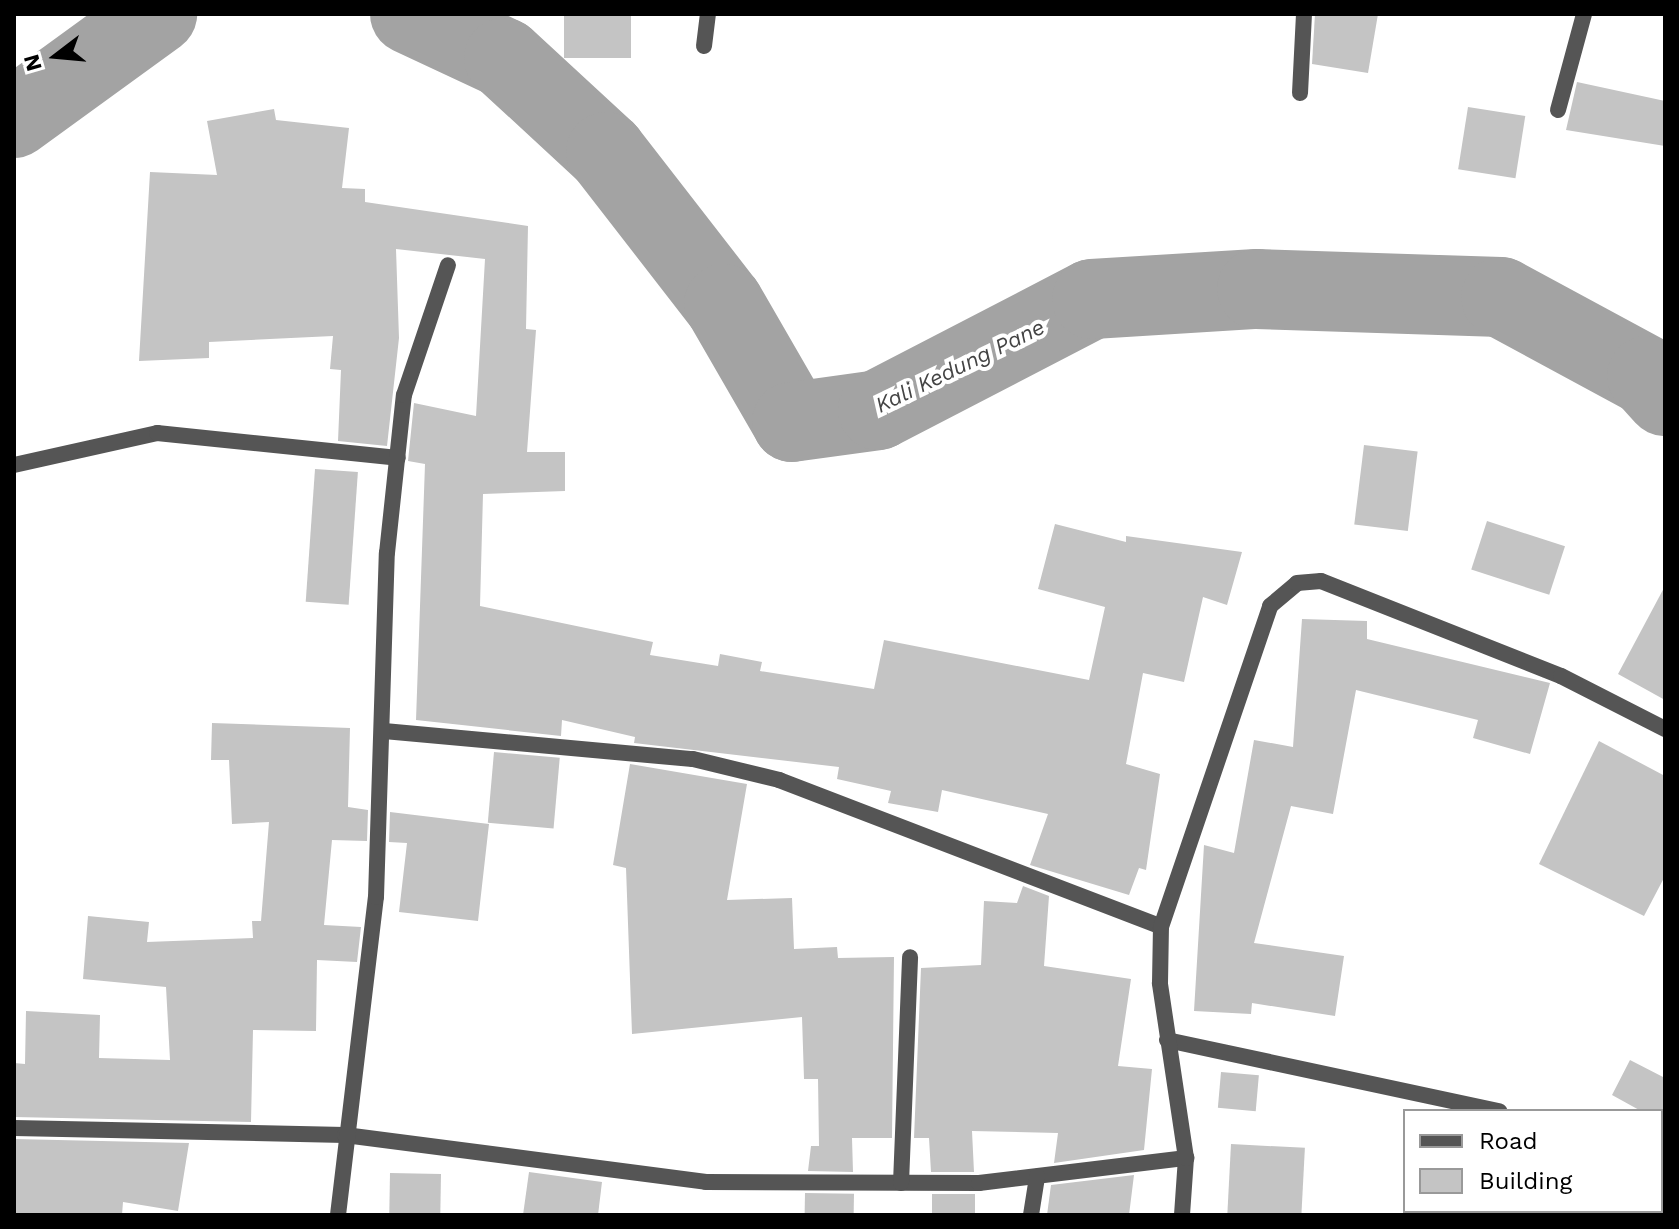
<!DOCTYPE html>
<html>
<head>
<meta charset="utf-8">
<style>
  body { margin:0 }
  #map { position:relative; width:1679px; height:1229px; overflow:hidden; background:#fff; font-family:"Work Sans",sans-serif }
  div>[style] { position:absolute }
  .river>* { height:80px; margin:-40px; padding:0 40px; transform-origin:40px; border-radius:40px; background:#a3a3a3 }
  .building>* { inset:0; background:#c4c4c4; transform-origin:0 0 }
  .lane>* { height:16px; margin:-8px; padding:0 8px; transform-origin:8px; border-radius:8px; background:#555 }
  .street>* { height:16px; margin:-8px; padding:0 8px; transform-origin:8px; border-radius:8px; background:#555 }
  span { translate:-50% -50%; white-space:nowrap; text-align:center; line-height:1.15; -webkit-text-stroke:8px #fff; paint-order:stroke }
  .water-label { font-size:22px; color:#444; font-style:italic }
  .frame { position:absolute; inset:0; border:16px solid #000; pointer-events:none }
  .legend { position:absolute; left:1403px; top:1109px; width:260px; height:104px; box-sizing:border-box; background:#fff; border:2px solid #999; margin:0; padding:10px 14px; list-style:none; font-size:24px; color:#000 }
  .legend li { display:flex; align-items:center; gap:16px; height:40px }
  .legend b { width:40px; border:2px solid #999 }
  .north { position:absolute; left:16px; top:16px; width:80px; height:80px; -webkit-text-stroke:6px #fff; paint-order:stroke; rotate:254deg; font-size:22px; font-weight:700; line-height:32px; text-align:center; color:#000 }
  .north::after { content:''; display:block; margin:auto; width:28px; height:36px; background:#000; clip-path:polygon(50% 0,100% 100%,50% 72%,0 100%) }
</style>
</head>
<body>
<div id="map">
  <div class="river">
    <i style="left:410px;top:14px;width:104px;rotate:25.1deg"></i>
    <i style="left:504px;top:58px;width:139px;rotate:42.7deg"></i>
    <i style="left:606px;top:152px;width:192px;rotate:52.2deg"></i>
    <i style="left:724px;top:304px;width:136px;rotate:60deg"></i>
    <i style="left:792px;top:422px;width:87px;rotate:-7.9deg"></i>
    <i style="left:878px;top:410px;width:241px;rotate:-27.4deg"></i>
    <i style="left:1092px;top:299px;width:165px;rotate:-3.5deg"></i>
    <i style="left:1257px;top:289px;width:244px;rotate:1.9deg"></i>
    <i style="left:1501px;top:297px;width:166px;rotate:28.4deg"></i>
    <i style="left:1647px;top:376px;width:27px;rotate:48deg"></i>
    <i style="left:14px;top:118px;width:177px;rotate:-36deg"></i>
  </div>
  <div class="building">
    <i style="left:564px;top:14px;width:67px;height:44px"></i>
    <i style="clip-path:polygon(1315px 14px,1378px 14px,1368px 73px,1312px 64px)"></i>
    <i style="clip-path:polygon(1577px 82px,1665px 101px,1665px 146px,1566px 130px)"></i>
    <i style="left:1468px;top:107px;width:58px;height:63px;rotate:9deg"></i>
    <i style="clip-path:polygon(274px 109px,276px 120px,349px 128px,342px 188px,365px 189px,365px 202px,528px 226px,526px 329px,536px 330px,527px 452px,565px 452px,565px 491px,483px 494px,480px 606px,653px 642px,650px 655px,718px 666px,720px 654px,762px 662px,760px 671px,874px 689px,884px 640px,1089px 680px,1105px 607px,1038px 589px,1055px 524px,1126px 542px,1126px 536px,1242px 552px,1227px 605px,1203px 597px,1184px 682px,1143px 673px,1126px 764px,1160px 774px,1146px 870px,1139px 868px,1129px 895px,1030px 865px,1048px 814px,942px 790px,938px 812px,888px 803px,891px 791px,837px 779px,839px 767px,634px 743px,635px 737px,562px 720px,561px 736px,416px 720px,425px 464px,408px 461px,414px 403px,476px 416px,485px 259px,396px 249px,399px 338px,387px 446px,338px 441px,341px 370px,330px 369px,333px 336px,209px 342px,209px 358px,139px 361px,150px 172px,217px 175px,207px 121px)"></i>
    <i style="left:1364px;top:445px;width:54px;height:80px;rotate:7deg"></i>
    <i style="left:315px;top:469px;width:43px;height:133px;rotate:4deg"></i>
    <i style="left:1487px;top:521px;width:82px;height:51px;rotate:18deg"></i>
    <i style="clip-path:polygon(1665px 586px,1665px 700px,1618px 674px)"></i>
    <i style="clip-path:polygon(1302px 619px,1367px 621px,1367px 639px,1550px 683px,1530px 754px,1473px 738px,1478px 720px,1356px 690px,1333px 814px,1291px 806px,1254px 943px,1344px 956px,1335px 1016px,1252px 1003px,1251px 1014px,1194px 1011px,1204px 845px,1234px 853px,1254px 740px,1293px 747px)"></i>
    <i style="clip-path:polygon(212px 723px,350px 728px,348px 807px,368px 810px,367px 841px,332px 840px,324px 925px,361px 927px,357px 962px,317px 960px,316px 1031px,253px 1030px,251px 1122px,14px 1117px,14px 1063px,25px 1064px,26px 1011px,100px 1015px,99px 1058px,170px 1060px,166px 987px,83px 979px,88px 916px,149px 922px,147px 942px,253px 938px,252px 921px,261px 921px,269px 822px,232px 824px,229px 760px,211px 760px)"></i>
    <i style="clip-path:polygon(1599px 741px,1665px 776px,1665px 876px,1644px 916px,1539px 864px)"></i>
    <i style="left:494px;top:752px;width:66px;height:71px;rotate:5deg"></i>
    <i style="clip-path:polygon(630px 764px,747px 784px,727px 900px,792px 898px,794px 949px,837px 947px,838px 958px,894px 957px,892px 1138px,852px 1138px,853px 1172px,808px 1171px,811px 1146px,819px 1146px,818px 1079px,804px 1079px,802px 1017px,632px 1034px,626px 868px,613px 865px)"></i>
    <i style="clip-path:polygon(390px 812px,489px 824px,478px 921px,399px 912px,407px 843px,389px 842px)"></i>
    <i style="clip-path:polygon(1023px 886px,1049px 896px,1044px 966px,1131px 979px,1118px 1066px,1152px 1069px,1144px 1150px,1054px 1163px,1058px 1133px,972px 1131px,974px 1172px,931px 1172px,929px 1138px,914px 1138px,921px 968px,981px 965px,984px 901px,1017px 903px)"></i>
    <i style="clip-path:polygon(1630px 1060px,1665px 1078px,1665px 1124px,1661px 1111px,1641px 1111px,1612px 1095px)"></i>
    <i style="left:1221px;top:1072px;width:38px;height:36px;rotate:5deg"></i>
    <i style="clip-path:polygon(14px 1139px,189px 1143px,178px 1211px,123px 1202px,122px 1215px,14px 1215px)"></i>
    <i style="left:1231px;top:1144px;width:74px;height:71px;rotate:3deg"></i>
    <i style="clip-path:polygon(529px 1172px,602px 1182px,598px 1215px,523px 1215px)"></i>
    <i style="left:390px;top:1173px;width:51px;height:42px;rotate:1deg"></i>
    <i style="clip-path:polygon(1134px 1175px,1129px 1215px,1047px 1215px,1051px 1185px)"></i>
    <i style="left:805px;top:1193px;width:49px;height:22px;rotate:1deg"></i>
    <i style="left:932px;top:1194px;width:43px;height:21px"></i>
  </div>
  <div class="lane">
    <i style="left:704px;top:46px;width:32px;rotate:-83deg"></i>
  </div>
  <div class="street">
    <i style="left:1300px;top:93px;width:79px;rotate:-87.1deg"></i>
    <i style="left:1558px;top:110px;width:99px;rotate:-74.8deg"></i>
    <i style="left:14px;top:465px;width:147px;rotate:-12.6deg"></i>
    <i style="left:157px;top:433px;width:242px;rotate:5.9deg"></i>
    <i style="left:384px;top:731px;width:310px;rotate:5.2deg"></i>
    <i style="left:693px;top:759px;width:89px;rotate:13.7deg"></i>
    <i style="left:779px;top:780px;width:409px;rotate:21deg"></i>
    <i style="left:1167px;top:1040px;width:340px;rotate:12.1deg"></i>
    <i style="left:14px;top:1128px;width:331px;rotate:1.2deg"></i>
    <i style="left:345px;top:1135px;width:364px;rotate:7.4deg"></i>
    <i style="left:706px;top:1182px;width:273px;rotate:0.2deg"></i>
    <i style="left:979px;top:1183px;width:209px;rotate:-6.9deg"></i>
    <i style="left:1661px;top:1167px;width:4px;rotate:27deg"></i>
    <i style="left:901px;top:1183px;width:226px;rotate:-87.7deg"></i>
    <i style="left:338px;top:1215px;width:320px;rotate:-83.2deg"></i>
    <i style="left:376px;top:897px;width:344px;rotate:-88.2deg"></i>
    <i style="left:387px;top:553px;width:159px;rotate:-83.9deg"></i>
    <i style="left:404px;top:395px;width:137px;rotate:-71.3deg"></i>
    <i style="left:1031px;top:1215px;width:39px;rotate:-81deg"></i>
    <i style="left:1182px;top:1215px;width:57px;rotate:-86deg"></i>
    <i style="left:1186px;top:1158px;width:177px;rotate:-98.5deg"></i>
    <i style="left:1160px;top:983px;width:56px;rotate:-89deg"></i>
    <i style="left:1161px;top:927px;width:339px;rotate:-71.2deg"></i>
    <i style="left:1270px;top:606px;width:35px;rotate:-40deg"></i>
    <i style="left:1297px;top:583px;width:24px;rotate:-5deg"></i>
    <i style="left:1321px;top:581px;width:258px;rotate:21.6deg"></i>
    <i style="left:1561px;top:676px;width:117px;rotate:27deg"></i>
  </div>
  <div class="water-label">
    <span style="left:960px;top:366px;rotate:-26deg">Kali Kedung Pane</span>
  </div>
  <div class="frame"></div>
  <ul class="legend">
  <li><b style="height:10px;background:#555"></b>Road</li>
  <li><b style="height:22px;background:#c4c4c4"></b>Building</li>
  </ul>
  <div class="north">N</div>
</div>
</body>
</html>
